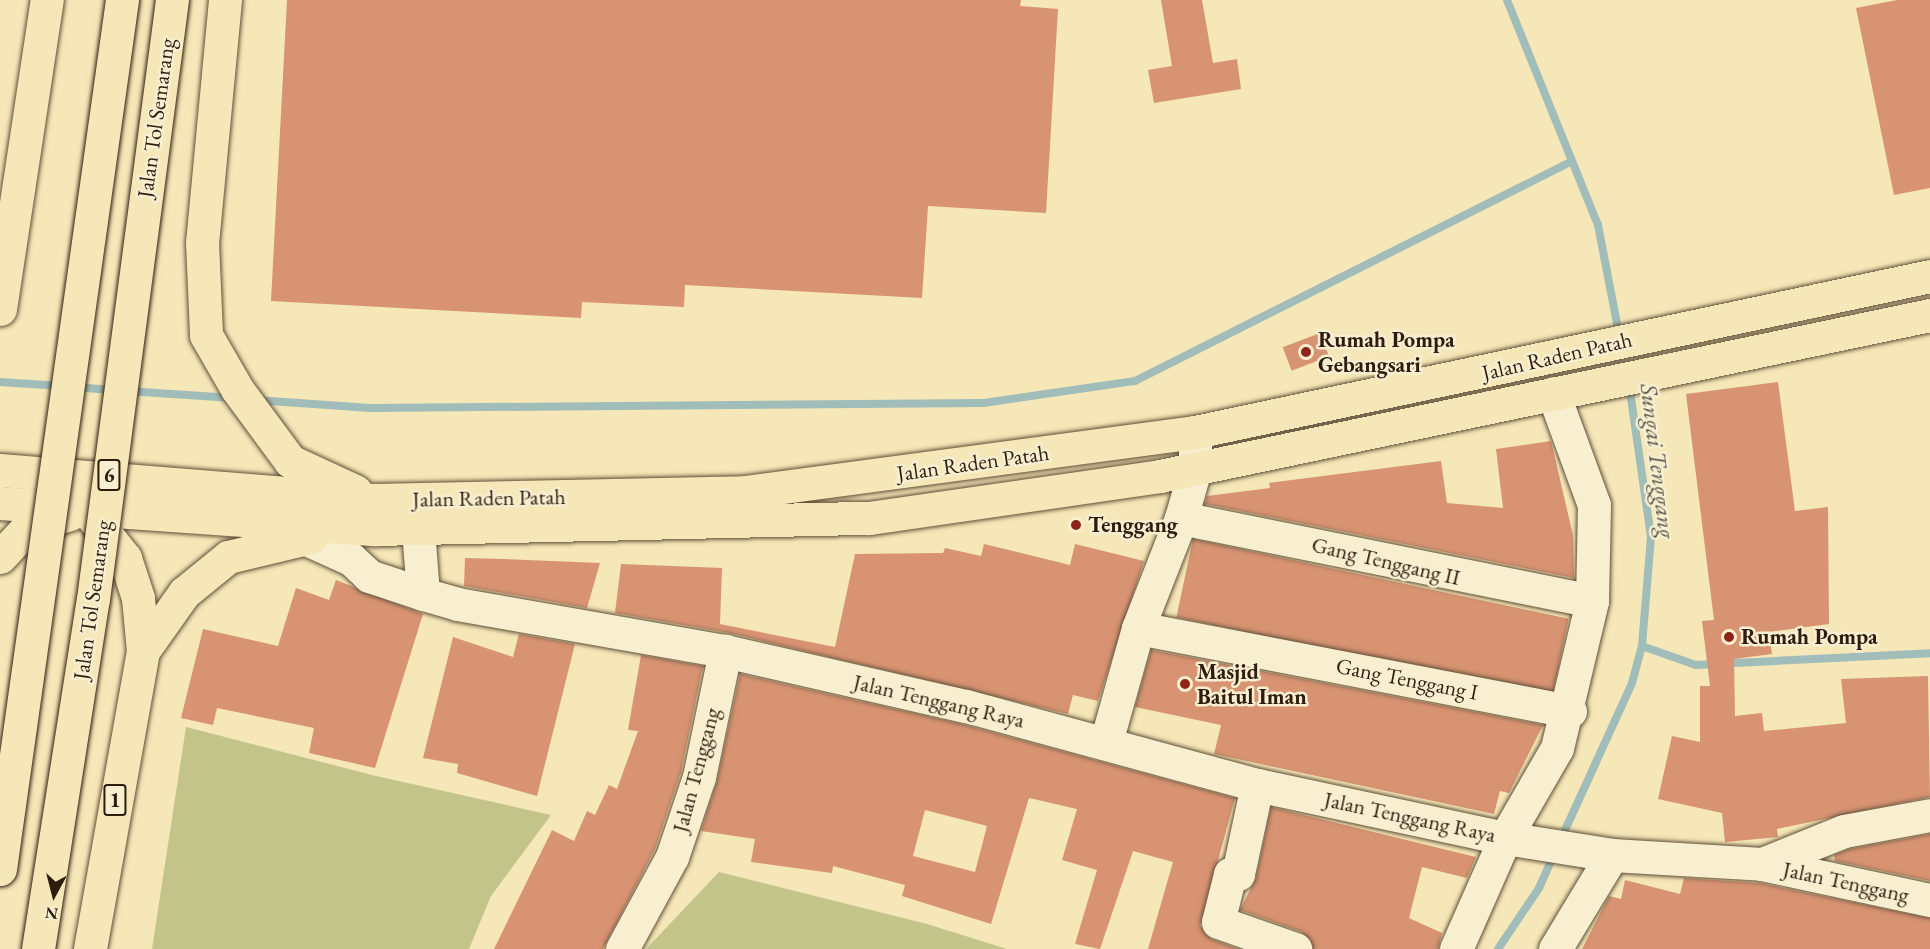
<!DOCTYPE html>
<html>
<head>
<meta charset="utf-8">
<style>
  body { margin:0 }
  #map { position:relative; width:1930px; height:949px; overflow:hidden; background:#f5e7b7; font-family:"EB Garamond",serif }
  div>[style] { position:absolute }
  .green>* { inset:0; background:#c2c48a }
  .stream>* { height:8px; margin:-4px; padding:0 4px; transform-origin:4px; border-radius:4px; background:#a1bdb9 }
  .building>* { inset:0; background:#d79372; transform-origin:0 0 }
  .roads { filter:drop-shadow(0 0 2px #604f39) drop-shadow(0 0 2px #604f39) }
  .street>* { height:33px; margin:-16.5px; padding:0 16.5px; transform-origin:16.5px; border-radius:16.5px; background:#f8efd0 }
  .highway>* { height:33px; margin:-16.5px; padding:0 16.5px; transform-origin:16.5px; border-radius:16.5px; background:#f5e7b7 }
  .bridges { filter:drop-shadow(0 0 2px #2f1c0f) drop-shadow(0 0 2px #2f1c0f) }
  .highway-bridge>* { height:33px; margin:-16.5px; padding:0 16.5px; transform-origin:16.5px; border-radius:16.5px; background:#f5e7b7 }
  .dots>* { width:16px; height:16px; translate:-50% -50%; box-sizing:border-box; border:3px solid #f8efd0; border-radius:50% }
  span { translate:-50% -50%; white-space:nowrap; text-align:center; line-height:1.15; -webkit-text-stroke:5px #f8efd0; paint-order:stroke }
  .shield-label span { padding:2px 4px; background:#f8efd0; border:2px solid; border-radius:4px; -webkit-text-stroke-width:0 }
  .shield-label { font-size:21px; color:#2f1c0f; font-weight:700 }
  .street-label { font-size:22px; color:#2f1c0f }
  .poi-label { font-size:22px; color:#2f1c0f; font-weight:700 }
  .left { translate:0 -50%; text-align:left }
  .water-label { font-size:24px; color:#57544a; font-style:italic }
  .north { position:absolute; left:24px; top:865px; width:60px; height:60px; -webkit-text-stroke:4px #f8efd0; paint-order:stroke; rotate:187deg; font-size:16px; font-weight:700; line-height:24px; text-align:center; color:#2f1c0f }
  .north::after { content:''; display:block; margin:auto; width:21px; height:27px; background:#2f1c0f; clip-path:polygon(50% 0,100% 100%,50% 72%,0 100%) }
</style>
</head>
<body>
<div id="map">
  <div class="green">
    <i style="clip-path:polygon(186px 727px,376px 776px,551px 815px,491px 896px,469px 949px,152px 949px)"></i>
    <i style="clip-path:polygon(719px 872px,927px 924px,1007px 949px,646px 949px)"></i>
  </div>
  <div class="stream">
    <i style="left:1507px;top:0;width:243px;rotate:68deg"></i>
    <i style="left:1598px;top:225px;width:111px;rotate:79.1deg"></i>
    <i style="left:0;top:382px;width:62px;rotate:3.7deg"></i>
    <i style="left:75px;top:387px;width:38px;rotate:5deg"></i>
    <i style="left:126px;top:391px;width:107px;rotate:3.7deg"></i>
    <i style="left:255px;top:400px;width:116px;rotate:3.9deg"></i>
    <i style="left:371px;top:408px;width:613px;rotate:-0.47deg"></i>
    <i style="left:984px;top:403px;width:153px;rotate:-8.3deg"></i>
    <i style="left:1135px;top:381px;width:489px;rotate:-26.7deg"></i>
    <i style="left:1642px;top:646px;width:57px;rotate:19.4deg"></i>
    <i style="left:1696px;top:665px;width:234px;rotate:-2.9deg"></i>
    <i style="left:1561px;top:839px;width:171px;rotate:-65.5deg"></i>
    <i style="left:1632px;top:683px;width:38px;rotate:-75deg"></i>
    <i style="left:1642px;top:646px;width:109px;rotate:-85.3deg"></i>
    <i style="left:1651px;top:537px;width:154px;rotate:-98.2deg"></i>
    <i style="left:1498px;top:949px;width:73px;rotate:-56.1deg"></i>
    <i style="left:1539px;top:888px;width:37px;rotate:-66deg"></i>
  </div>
  <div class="building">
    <i style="clip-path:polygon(287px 0,1021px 0,1020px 6px,1058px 9px,1046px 213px,928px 206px,922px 298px,685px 285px,684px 307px,582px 302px,581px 318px,271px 301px)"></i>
    <i style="clip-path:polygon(1161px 0,1202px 0,1213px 63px,1237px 59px,1241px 89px,1154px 103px,1148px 70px,1172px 66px)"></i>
    <i style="clip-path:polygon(1897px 0,1930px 0,1930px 188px,1894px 195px,1856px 8px)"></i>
    <i style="left:1320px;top:333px;width:25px;height:40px;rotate:69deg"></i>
    <i style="clip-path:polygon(1778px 382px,1795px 511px,1828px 507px,1829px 624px,1769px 632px,1772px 654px,1734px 659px,1735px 716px,1762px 713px,1764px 731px,1846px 723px,1841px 679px,1928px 676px,1930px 797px,1777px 829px,1778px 837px,1725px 842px,1722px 813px,1658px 799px,1672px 736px,1700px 742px,1700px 686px,1710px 686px,1702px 621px,1714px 620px,1686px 394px)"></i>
    <i style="clip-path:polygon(1551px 441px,1573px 535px,1574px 578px,1205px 504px,1207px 496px,1270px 488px,1269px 483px,1441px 461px,1447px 503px,1503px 508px,1496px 449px)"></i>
    <i style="left:1193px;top:539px;width:384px;height:80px;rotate:12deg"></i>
    <i style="clip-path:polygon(984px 544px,1070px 565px,1075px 544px,1144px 561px,1098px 701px,1073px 695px,1068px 714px,729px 633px,615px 613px,621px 564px,722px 568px,720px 624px,835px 647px,855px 554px,943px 553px,945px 548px,981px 556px)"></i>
    <i style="clip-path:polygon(465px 558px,504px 559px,600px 563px,587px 608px,464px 586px)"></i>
    <i style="clip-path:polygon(336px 580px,423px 614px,375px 768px,309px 753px,314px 728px,217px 708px,213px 725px,181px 718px,203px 629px,278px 646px,296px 588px,329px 600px)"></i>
    <i style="clip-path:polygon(519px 634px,575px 644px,537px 796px,457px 773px,458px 764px,423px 758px,453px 637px,513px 657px)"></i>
    <i style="clip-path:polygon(1151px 650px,1543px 725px,1509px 793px,1500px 791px,1494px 814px,1214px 754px,1221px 725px,1135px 707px)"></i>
    <i style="clip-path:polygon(641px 655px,703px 666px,681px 772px,655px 849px,603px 949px,494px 949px,552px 830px,574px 841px,587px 811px,595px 815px,609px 785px,617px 789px,638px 731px,628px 730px)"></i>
    <i style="clip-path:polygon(evenodd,740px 674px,961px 724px,1235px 798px,1200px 926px,1211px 939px,1238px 949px,1148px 949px,1173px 862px,1133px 851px,1100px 949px,1075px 944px,1097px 870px,1062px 860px,1077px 809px,1029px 798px,991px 924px,902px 896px,905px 885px,833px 866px,832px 873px,751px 862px,755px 839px,701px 831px,717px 781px,740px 674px,925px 810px,987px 826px,975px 872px,913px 856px,925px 810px)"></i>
    <i style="clip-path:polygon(1271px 807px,1476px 857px,1467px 878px,1422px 867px,1409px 918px,1442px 933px,1438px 949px,1313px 949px,1302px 932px,1240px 910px,1256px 878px)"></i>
    <i style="clip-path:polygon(1930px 834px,1930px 881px,1835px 861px,1834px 855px,1849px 849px)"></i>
    <i style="clip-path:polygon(1684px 878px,1759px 883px,1930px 918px,1930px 949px,1582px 949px,1609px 896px,1621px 899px,1625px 880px,1680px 894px)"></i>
  </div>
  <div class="roads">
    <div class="street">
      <i style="left:1181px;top:518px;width:419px;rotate:11.4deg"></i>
      <i style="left:418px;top:529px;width:65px;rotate:85.6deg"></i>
      <i style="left:423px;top:594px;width:36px;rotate:16deg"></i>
      <i style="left:458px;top:604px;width:271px;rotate:10deg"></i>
      <i style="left:725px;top:651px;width:247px;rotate:12.9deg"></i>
      <i style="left:966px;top:706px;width:302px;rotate:15.2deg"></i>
      <i style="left:1257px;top:785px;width:254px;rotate:12.1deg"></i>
      <i style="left:1505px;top:838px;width:108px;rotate:9deg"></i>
      <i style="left:1612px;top:855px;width:150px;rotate:3.4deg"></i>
      <i style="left:1762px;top:864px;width:88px;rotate:-21.9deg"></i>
      <i style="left:1844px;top:831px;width:87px;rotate:-10.5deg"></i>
      <i style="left:304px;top:538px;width:51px;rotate:24.1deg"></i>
      <i style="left:351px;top:559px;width:25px;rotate:43deg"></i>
      <i style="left:369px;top:576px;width:57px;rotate:18.4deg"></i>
      <i style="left:1138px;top:628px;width:440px;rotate:10.9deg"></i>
      <i style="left:1106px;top:742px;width:118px;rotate:-74.3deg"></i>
      <i style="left:1138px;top:628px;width:118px;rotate:-68.6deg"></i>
      <i style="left:1181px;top:518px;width:51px;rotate:-74.1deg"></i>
      <i style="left:1195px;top:469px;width:37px;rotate:-90deg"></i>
      <i style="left:1257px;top:785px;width:91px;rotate:102.1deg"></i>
      <i style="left:1238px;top:874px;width:8px;rotate:180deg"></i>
      <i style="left:1230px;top:874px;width:49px;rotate:104deg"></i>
      <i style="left:1218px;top:922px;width:82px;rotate:19.3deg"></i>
      <i style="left:1762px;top:864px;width:172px;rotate:12.1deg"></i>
      <i style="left:622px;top:949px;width:105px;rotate:-61.5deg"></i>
      <i style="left:672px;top:857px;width:84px;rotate:-71.4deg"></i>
      <i style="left:699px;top:777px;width:129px;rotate:-78.3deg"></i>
      <i style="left:1456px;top:949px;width:121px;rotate:-66.2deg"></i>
      <i style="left:1505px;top:838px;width:104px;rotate:-60deg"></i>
      <i style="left:1557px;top:748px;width:151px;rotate:-76.6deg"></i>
      <i style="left:1592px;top:601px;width:96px;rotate:-88.8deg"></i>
      <i style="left:1594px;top:505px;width:119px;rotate:-110.1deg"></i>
      <i style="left:1555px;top:949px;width:110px;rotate:-58.8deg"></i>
    </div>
    <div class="highway">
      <i style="left:225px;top:0;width:243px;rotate:95.4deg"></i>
      <i style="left:202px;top:242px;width:93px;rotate:87.5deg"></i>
      <i style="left:206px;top:335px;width:62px;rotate:60.1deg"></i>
      <i style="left:237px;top:389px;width:89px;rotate:53.6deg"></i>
      <i style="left:290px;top:461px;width:72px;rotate:24.8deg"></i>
      <i style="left:0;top:309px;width:313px;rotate:-81.4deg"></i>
      <i style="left:0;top:470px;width:374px;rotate:4.6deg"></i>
      <i style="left:373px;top:500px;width:373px;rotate:-1.2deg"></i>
      <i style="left:746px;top:492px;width:453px;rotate:-7.6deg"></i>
      <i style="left:1195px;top:432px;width:751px;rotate:-11.98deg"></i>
      <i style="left:0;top:503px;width:376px;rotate:4deg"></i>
      <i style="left:375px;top:529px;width:494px;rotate:-1.3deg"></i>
      <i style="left:869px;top:518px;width:294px;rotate:-8.2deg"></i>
      <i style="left:1160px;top:476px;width:787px;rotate:-11.81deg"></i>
      <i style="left:89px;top:513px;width:58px;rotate:51.3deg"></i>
      <i style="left:125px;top:558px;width:42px;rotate:72deg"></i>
      <i style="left:138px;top:598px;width:53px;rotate:84.6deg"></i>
      <i style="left:143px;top:651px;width:303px;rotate:100.1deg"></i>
      <i style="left:0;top:557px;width:41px;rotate:-47deg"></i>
      <i style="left:28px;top:527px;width:44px;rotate:-17.2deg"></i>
      <i style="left:143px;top:651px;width:71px;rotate:-54.7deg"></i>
      <i style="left:184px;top:593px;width:57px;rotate:-39.3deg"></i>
      <i style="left:228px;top:557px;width:85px;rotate:-13.5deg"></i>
    </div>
  </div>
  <div class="bridges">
    <div class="highway-bridge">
      <i style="left:0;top:869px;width:878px;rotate:-82.01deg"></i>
      <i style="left:38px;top:949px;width:354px;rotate:-81.1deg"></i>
      <i style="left:93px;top:599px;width:604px;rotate:-82.49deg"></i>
    </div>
  </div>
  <div class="dots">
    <i style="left:1306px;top:352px;background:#8f2418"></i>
    <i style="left:1076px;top:525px;background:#8f2418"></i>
    <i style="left:1729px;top:637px;background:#8f2418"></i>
    <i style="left:1185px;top:684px;background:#8f2418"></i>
  </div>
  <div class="shield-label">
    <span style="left:109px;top:475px">6</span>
    <span style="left:115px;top:800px">1</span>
  </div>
  <div class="street-label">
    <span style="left:156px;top:118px;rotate:-82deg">Jalan Tol Semarang</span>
    <span style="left:1557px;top:356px;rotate:-13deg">Jalan Raden Patah</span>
    <span style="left:973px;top:463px;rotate:-8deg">Jalan Raden Patah</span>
    <span style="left:489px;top:498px;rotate:-1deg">Jalan Raden Patah</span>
    <span style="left:1386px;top:561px;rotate:13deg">Gang Tenggang II</span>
    <span style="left:92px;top:600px;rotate:-82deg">Jalan Tol Semarang</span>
    <span style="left:1407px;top:679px;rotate:11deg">Gang Tenggang I</span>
    <span style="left:939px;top:701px;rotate:13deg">Jalan Tenggang Raya</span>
    <span style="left:696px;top:770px;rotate:-75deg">Jalan Tenggang</span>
    <span style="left:1410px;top:817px;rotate:12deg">Jalan Tenggang Raya</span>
    <span style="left:1846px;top:882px;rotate:12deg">Jalan Tenggang</span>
  </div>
  <div class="poi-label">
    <span class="left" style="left:1318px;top:352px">Rumah Pompa<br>Gebangsari</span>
    <span class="left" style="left:1088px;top:525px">Tenggang</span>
    <span class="left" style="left:1741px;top:637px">Rumah Pompa</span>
    <span class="left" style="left:1197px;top:684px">Masjid<br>Baitul Iman</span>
  </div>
  <div class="water-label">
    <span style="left:1658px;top:461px;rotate:83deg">Sungai Tenggang</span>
  </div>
  <div class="north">N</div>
</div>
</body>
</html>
